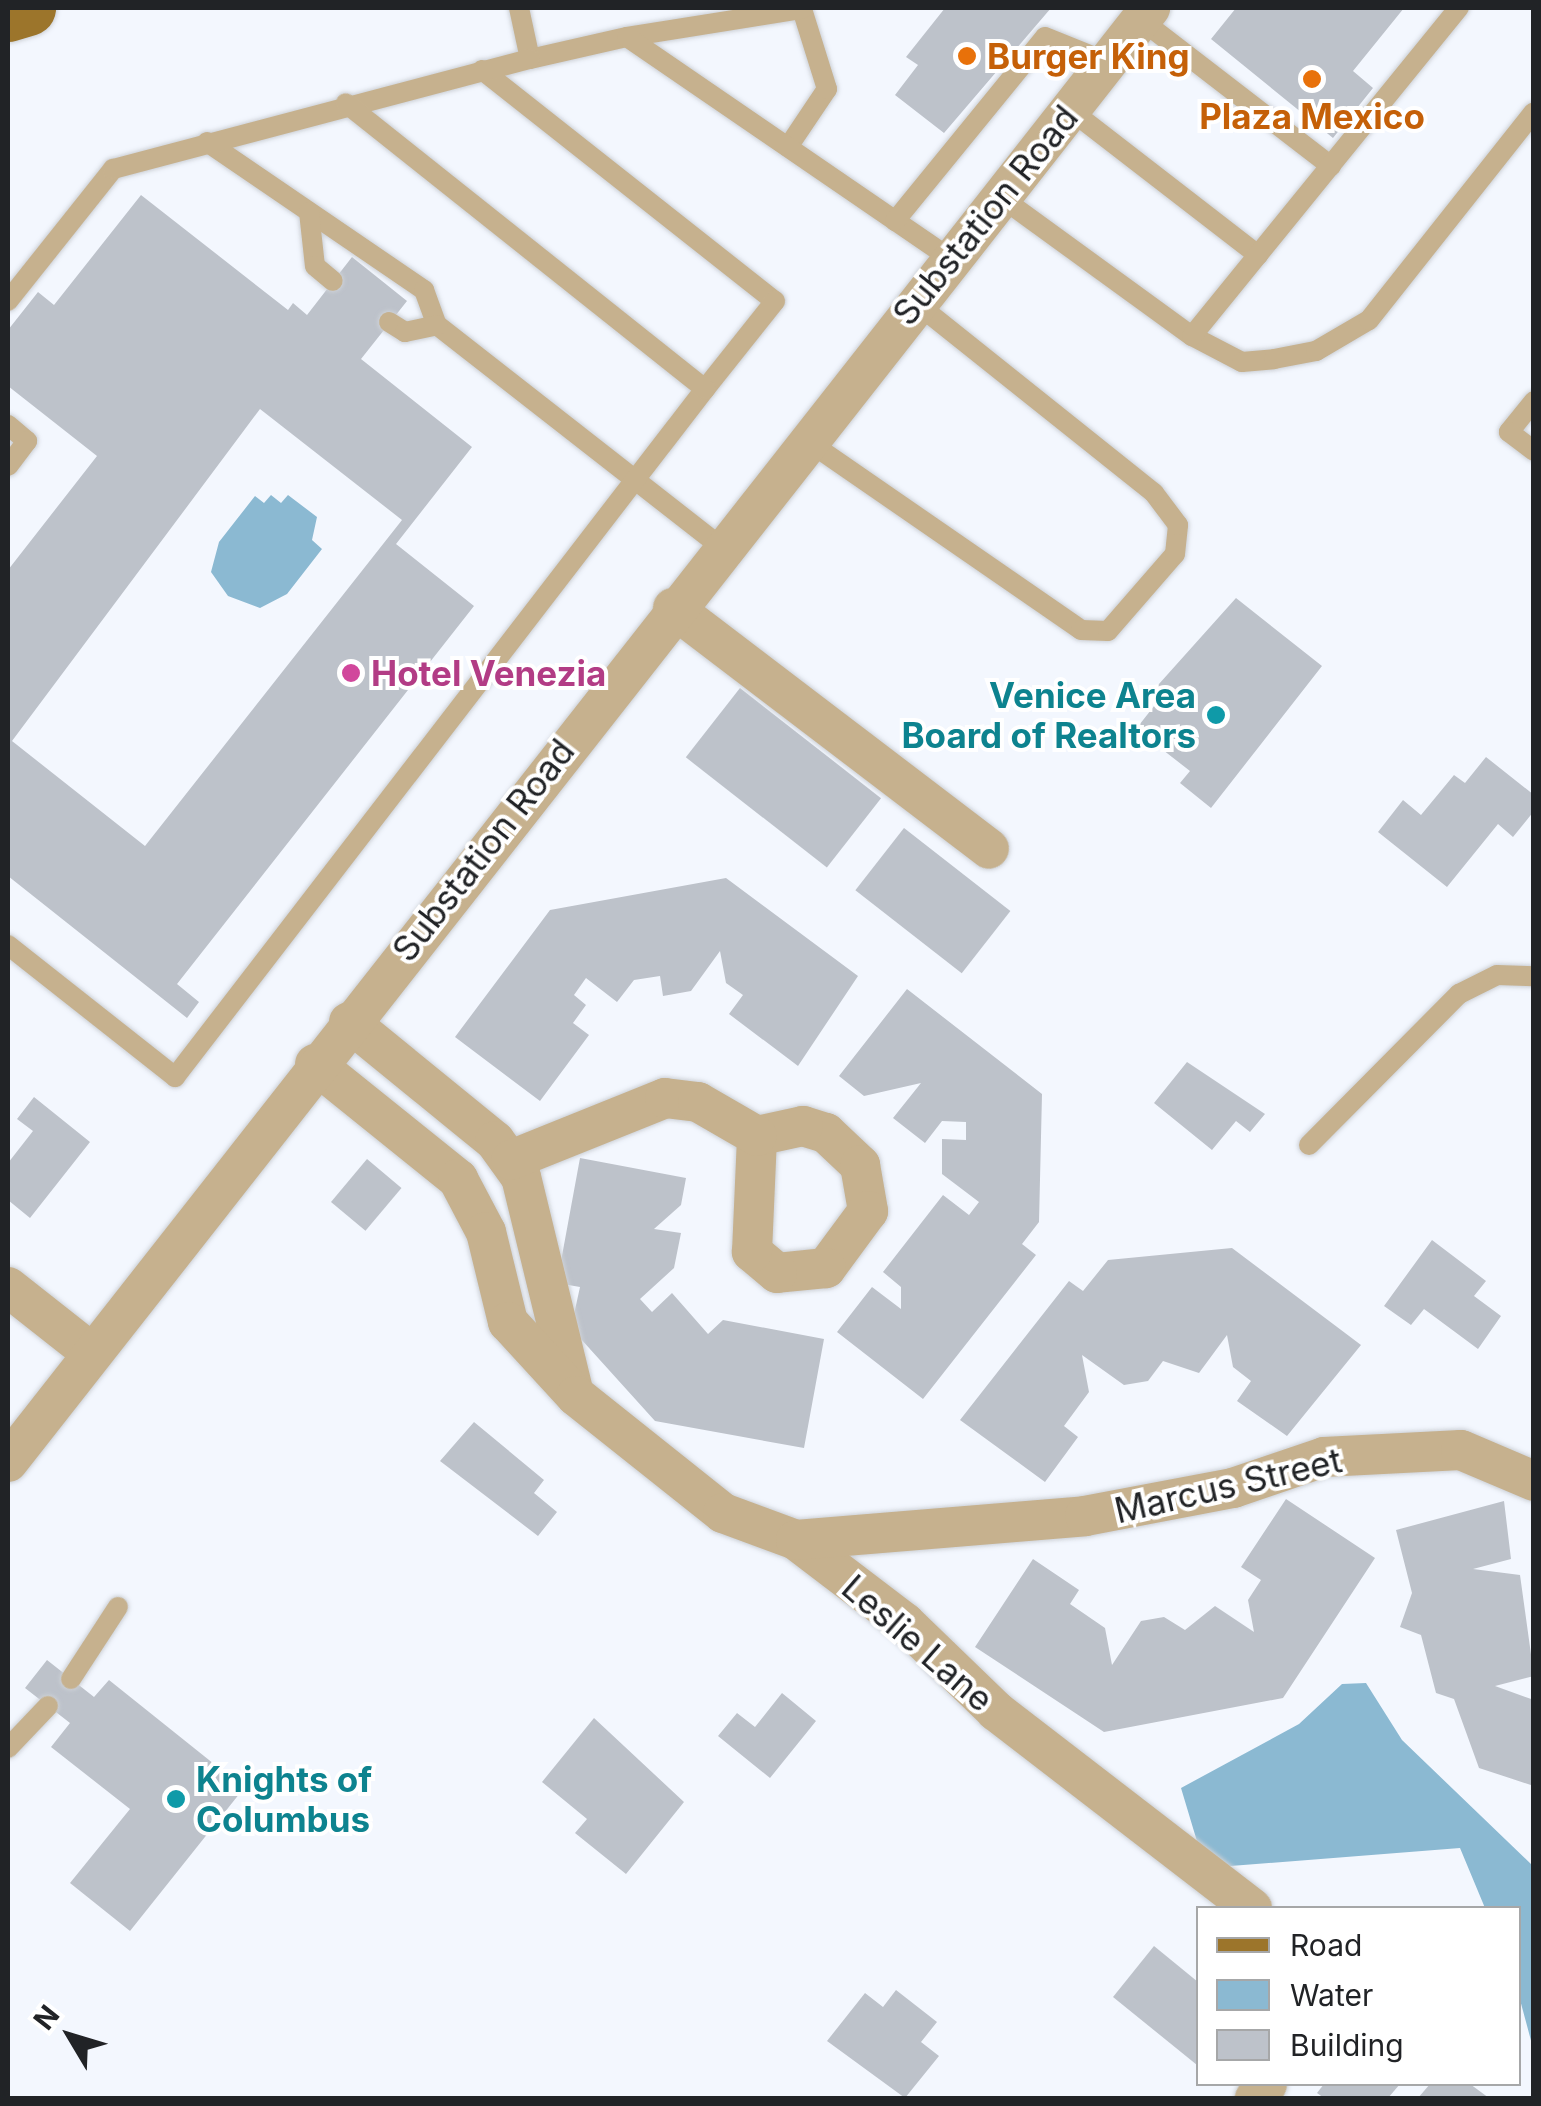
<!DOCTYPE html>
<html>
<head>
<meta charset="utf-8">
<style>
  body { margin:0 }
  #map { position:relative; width:1541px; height:2106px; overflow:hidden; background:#f3f7fe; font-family:Inter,sans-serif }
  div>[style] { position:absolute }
  .water>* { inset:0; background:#8bb9d2 }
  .building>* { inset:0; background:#bdc2ca; transform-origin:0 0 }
  .roads { filter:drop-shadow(0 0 2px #cdd1d7) drop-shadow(0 0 2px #cdd1d7) }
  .service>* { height:20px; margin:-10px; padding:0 10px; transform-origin:10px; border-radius:10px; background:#c6b18e }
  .minor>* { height:40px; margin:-20px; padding:0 20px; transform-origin:20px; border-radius:20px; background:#c6b18e }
  .primary>* { height:55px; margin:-27.5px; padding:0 27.5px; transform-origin:27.5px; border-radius:27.5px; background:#9c752b }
  .dots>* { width:28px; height:28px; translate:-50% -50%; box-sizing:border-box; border:5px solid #fff; border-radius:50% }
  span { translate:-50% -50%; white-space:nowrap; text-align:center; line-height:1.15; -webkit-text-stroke:8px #fff; paint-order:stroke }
  .food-label { font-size:35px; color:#c56008; font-weight:700 }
  .left { translate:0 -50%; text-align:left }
  .street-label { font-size:35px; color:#212326 }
  .hotel-label { font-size:35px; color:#b23c85; font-weight:700 }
  .culture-label { font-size:35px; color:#0d838f; font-weight:700 }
  .right { translate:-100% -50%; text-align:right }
  .frame { position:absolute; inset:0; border:10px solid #212326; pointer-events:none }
  .legend { position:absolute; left:1196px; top:1906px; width:325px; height:180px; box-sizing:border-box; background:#fff; border:2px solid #a6a7a8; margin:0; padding:12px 18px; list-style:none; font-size:30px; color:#212326 }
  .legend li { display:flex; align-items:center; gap:20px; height:50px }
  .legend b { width:50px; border:2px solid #a6a7a8 }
  .north { position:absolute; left:20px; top:1986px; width:100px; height:100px; -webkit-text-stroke:8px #fff; paint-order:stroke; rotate:308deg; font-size:28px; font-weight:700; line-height:40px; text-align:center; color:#212326 }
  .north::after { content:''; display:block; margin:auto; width:35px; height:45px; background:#212326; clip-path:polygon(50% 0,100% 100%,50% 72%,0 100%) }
</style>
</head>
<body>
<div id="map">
  <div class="water">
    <i style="clip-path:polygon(271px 495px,281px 503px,288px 495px,317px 517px,312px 540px,322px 549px,287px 594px,260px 608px,228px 596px,211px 572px,219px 542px,255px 496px,264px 503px)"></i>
    <i style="clip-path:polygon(1366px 1683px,1402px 1740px,1533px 1866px,1533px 2048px,1519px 1996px,1518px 1908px,1485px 1908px,1460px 1848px,1205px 1868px,1181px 1788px,1299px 1724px,1342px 1684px)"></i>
  </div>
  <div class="building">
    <i style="clip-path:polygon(945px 8px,1051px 8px,944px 133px,895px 95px,918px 65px,906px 57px)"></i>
    <i style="clip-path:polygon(1236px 8px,1404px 8px,1353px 71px,1373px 88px,1333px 138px,1211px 39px)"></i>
    <i style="clip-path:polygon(evenodd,141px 195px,288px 310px,293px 303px,307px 315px,352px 257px,407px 301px,361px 359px,472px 447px,396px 544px,474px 606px,177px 984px,199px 1002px,187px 1018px,8px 876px,8px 570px,97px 456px,8px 386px,8px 330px,38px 292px,54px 305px,141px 195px,260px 409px,402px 520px,145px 846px,12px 741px,260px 409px)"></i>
    <i style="clip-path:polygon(1236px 598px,1322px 666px,1211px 808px,1180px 783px,1190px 771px,1136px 729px,1158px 701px,1150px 694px)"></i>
    <i style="left:740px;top:688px;width:179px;height:88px;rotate:38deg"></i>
    <i style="clip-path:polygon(1486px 757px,1534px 795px,1534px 811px,1513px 837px,1498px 824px,1447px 887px,1378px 832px,1403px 800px,1421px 815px,1454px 775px,1465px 783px)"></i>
    <i style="left:904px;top:828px;width:135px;height:79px;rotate:38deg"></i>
    <i style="clip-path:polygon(726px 878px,858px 976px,798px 1066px,729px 1014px,743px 995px,726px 983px,720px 951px,691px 991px,663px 996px,660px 976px,634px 980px,617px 1002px,586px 978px,574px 995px,586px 1005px,573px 1023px,589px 1035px,540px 1101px,455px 1037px,550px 910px)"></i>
    <i style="clip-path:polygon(907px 989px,1042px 1094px,1039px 1222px,1022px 1244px,1036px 1255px,923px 1399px,837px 1332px,872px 1287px,901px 1309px,901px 1287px,883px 1272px,943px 1195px,969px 1215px,979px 1202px,942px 1174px,942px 1139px,966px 1140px,966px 1122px,942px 1121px,925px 1143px,893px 1118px,921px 1083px,864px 1096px,839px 1076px)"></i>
    <i style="clip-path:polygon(1187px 1062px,1265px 1114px,1250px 1132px,1236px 1121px,1212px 1150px,1154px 1103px)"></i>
    <i style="clip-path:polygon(34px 1097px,90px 1142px,30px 1218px,8px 1200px,8px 1163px,33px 1131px,17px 1119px)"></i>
    <i style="clip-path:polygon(580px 1158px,686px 1178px,681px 1205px,654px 1229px,681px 1233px,674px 1268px,640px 1299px,652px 1312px,672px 1293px,708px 1334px,723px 1320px,824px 1339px,804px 1448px,655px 1421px,571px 1328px,580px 1287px,557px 1283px)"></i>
    <i style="left:367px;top:1159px;width:45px;height:56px;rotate:40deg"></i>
    <i style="clip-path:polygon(1432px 1240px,1486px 1281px,1474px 1296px,1501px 1316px,1478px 1349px,1424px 1309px,1411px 1325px,1384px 1306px)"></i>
    <i style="clip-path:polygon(1232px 1248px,1361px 1345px,1287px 1436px,1237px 1401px,1251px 1381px,1233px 1367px,1227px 1335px,1199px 1373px,1163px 1361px,1148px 1381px,1124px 1385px,1082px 1355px,1089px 1392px,1064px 1426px,1078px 1437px,1045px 1482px,960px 1420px,1069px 1281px,1083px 1291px,1108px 1260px)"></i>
    <i style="clip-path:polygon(474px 1422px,544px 1480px,534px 1493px,557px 1512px,538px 1536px,440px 1461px)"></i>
    <i style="clip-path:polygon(1286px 1499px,1375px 1558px,1283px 1698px,1104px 1732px,975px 1647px,1033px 1559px,1079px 1590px,1070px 1604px,1105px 1628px,1112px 1665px,1141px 1621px,1164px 1617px,1185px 1630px,1215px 1606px,1254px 1632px,1248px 1600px,1261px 1580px,1241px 1567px)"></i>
    <i style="clip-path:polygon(1504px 1501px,1511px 1559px,1473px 1569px,1520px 1575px,1534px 1676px,1495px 1686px,1534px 1700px,1534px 1786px,1479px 1768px,1454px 1699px,1436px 1693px,1421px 1635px,1400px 1627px,1412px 1593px,1396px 1530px)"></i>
    <i style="clip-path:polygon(47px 1660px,94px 1697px,109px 1680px,244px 1788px,130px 1931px,70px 1883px,130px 1809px,51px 1747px,70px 1723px,25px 1688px)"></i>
    <i style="clip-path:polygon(782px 1693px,816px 1721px,770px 1778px,718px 1736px,737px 1713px,755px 1727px)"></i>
    <i style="clip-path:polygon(594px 1718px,684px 1802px,626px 1874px,575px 1833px,587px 1819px,542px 1782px)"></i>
    <i style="clip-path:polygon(1154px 1946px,1198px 1982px,1197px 2065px,1113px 1997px)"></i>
    <i style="clip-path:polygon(896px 1990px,937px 2022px,921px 2042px,939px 2056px,905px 2098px,827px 2041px,865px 1993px,883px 2007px)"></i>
    <i style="clip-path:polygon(1324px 2084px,1400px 2084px,1388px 2098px,1324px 2098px,1317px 2093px)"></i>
    <i style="clip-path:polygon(1430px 2084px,1470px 2084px,1489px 2098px,1418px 2098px)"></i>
  </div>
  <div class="roads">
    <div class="service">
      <i style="left:519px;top:8px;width:52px;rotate:77.8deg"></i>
      <i style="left:530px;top:59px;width:99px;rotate:-12.8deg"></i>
      <i style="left:1140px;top:19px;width:241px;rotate:37.6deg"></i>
      <i style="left:482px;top:70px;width:373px;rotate:38.3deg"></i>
      <i style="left:775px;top:301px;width:112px;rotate:128.5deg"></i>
      <i style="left:1069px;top:109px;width:239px;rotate:37.7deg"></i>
      <i style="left:207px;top:142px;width:263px;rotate:34.3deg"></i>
      <i style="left:424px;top:290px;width:37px;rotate:70deg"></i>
      <i style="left:437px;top:325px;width:360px;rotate:38deg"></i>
      <i style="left:788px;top:147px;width:70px;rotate:-56.1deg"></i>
      <i style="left:827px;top:89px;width:84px;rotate:-107.4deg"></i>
      <i style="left:802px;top:9px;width:177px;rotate:170.9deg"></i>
      <i style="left:627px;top:37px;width:391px;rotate:34.4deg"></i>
      <i style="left:999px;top:196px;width:238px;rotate:36deg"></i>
      <i style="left:1192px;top:336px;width:56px;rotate:27.5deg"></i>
      <i style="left:1242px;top:362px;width:32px;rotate:-5deg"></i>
      <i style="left:1274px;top:359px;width:43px;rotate:-10.8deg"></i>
      <i style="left:1316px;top:351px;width:61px;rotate:-30.3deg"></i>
      <i style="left:1369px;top:320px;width:265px;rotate:-51.6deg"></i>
      <i style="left:309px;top:212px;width:54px;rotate:83.7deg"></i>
      <i style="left:315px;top:266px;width:23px;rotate:40deg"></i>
      <i style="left:895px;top:221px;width:237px;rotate:-50.8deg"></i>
      <i style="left:1045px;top:37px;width:67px;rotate:22deg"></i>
      <i style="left:8px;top:301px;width:169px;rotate:-51.5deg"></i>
      <i style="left:113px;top:169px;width:431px;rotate:-14.8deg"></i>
      <i style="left:389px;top:322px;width:19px;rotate:32deg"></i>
      <i style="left:405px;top:332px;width:33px;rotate:-12deg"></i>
      <i style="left:1192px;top:336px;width:423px;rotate:-50.9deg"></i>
      <i style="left:1534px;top:401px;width:40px;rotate:129deg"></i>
      <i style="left:1509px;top:432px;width:31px;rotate:37deg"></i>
      <i style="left:8px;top:425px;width:25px;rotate:40deg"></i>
      <i style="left:27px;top:441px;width:31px;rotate:127deg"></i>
      <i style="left:806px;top:440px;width:334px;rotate:34.6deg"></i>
      <i style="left:1081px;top:630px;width:27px;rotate:2deg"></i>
      <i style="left:1108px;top:631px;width:102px;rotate:-49deg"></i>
      <i style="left:1175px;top:554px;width:29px;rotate:-84deg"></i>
      <i style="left:1178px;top:525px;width:40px;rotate:-127deg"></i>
      <i style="left:1154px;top:493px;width:306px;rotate:-141.4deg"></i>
      <i style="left:8px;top:945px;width:213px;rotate:38.3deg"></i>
      <i style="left:175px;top:1077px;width:868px;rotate:-52.39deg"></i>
      <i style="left:705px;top:389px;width:459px;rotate:-141.5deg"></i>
      <i style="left:1309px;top:1145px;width:213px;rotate:-45.2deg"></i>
      <i style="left:1459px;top:994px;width:42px;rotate:-26.6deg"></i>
      <i style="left:1497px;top:975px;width:37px;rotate:2deg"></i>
      <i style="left:71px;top:1679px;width:86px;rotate:-56.9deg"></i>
      <i style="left:8px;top:1748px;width:58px;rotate:-46.4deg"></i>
    </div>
    <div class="minor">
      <i style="left:673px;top:608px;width:397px;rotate:37.3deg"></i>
      <i style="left:349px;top:1022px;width:188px;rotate:39.2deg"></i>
      <i style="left:495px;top:1141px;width:44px;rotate:54.2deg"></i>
      <i style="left:521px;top:1177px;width:216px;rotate:76.3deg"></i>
      <i style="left:315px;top:1064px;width:184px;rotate:38.8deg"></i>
      <i style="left:458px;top:1179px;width:60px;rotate:62.2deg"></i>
      <i style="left:486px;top:1232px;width:93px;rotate:76.3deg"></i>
      <i style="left:508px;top:1322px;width:100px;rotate:47.4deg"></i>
      <i style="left:576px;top:1396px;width:188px;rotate:38.5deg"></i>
      <i style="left:723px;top:1513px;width:78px;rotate:20.3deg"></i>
      <i style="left:796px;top:1540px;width:137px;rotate:37.3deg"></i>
      <i style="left:905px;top:1623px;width:127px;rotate:44deg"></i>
      <i style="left:996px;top:1711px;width:323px;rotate:37.6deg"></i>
      <i style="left:803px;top:1126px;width:24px;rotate:17deg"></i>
      <i style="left:826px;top:1133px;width:47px;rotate:43.3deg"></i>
      <i style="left:860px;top:1165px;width:47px;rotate:80.1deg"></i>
      <i style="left:868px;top:1211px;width:71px;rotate:126.4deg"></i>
      <i style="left:826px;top:1268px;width:49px;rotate:174.2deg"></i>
      <i style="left:777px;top:1273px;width:33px;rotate:-140deg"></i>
      <i style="left:752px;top:1252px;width:116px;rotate:-87.5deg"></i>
      <i style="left:757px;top:1136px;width:47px;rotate:-12.3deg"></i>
      <i style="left:511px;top:1160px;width:166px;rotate:-21.9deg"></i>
      <i style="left:665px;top:1098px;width:33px;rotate:7deg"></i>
      <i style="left:698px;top:1102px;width:68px;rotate:30deg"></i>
      <i style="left:8px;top:1287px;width:107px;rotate:38.2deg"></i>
      <i style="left:8px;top:1462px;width:1849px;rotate:-51.85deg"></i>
      <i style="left:796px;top:1540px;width:290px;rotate:-4.7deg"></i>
      <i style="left:1085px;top:1516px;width:151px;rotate:-10.7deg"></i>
      <i style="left:1233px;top:1488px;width:96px;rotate:-18.8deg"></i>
      <i style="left:1324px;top:1457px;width:137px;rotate:-2.9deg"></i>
      <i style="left:1461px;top:1450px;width:79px;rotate:23deg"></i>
      <i style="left:1255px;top:2098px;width:18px;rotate:-49deg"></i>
    </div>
    <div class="primary">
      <i style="left:8px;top:14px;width:21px;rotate:-17deg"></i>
    </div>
  </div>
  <div class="dots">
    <i style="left:967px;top:56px;background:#e8710a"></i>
    <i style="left:1312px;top:79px;background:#e8710a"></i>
    <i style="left:351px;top:673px;background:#d1479c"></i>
    <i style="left:1216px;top:715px;background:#0f9aa8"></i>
    <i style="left:176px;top:1799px;background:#0f9aa8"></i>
  </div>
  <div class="food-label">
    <span class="left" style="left:987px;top:56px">Burger King</span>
    <span style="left:1312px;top:116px">Plaza Mexico</span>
  </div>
  <div class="street-label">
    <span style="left:985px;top:215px;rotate:-51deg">Substation Road</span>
    <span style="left:483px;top:850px;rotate:-52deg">Substation Road</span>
    <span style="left:1228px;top:1485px;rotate:-13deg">Marcus Street</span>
    <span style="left:918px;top:1643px;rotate:41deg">Leslie Lane</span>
  </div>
  <div class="hotel-label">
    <span class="left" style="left:371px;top:673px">Hotel Venezia</span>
  </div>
  <div class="culture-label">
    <span class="right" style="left:1196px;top:715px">Venice Area<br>Board of Realtors</span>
    <span class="left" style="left:196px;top:1799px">Knights of<br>Columbus</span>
  </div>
  <div class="frame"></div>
  <ul class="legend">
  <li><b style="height:12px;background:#9c752b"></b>Road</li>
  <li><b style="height:28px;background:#8bb9d2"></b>Water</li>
  <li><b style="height:28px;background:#bdc2ca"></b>Building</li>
  </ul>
  <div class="north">N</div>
</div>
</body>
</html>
